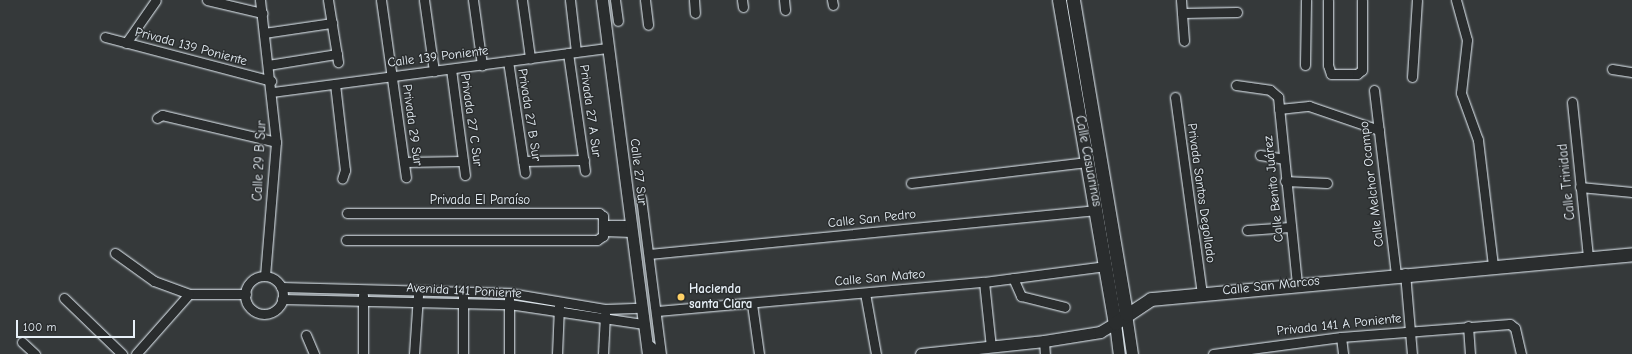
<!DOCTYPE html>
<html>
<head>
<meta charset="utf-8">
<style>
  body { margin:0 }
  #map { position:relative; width:1632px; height:354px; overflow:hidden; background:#35393a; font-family:"Comic Neue",sans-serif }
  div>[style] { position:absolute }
  .roads { filter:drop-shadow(0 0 1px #e8f1f8) drop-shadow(0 0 1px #e8f1f8) }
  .minor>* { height:9px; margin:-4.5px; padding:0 4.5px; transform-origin:4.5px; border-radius:4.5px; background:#2a2d2e }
  .minor>.ring { margin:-4.5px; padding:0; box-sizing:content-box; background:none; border:9px solid #2a2d2e; border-radius:50% }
  .tertiary>* { height:11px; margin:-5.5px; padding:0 5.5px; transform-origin:5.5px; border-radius:5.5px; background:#2a2d2e }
  .secondary>* { height:13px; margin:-6.5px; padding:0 6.5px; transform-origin:6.5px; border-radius:6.5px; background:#2a2d2e }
  .dots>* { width:11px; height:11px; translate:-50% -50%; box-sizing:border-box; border:2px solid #2a2d2e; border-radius:50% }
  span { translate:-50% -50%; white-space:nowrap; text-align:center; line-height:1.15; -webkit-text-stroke:3px #2a2d2e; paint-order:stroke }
  .street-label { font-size:13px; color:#e8f1f8 }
  .poi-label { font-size:13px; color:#e8f1f8; font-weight:700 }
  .left { translate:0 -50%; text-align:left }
  .scale { position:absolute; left:16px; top:320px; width:119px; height:18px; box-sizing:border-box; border:2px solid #e8f1f8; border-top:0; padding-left:5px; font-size:12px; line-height:14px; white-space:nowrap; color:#e8f1f8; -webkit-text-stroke:3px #2a2d2e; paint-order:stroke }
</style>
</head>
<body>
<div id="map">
  <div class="roads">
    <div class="minor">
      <div style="left:207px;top:0;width:57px;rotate:13.3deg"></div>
      <div style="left:260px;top:0;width:143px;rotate:83.6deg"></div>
      <div style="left:276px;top:142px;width:134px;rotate:94.7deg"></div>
      <div style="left:328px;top:0;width:63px;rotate:80.8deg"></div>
      <div style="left:381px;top:0;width:179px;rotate:82deg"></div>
      <div style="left:424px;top:0;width:72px;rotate:82deg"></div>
      <div style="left:473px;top:0;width:66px;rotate:82.1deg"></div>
      <div style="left:522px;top:0;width:59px;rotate:82.1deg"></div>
      <div style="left:570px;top:0;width:52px;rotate:83.4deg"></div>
      <div style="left:615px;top:0;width:21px;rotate:82deg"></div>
      <div style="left:645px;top:0;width:25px;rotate:83deg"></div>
      <div style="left:694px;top:0;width:13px;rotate:86deg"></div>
      <div style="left:742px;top:0;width:7px;rotate:82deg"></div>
      <div style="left:784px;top:0;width:10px;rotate:84deg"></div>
      <div style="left:832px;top:0;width:5px;rotate:79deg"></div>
      <div style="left:1181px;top:0;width:41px;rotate:85.8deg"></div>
      <div style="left:1328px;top:0;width:65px;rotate:90deg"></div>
      <div style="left:1328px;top:65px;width:9px;rotate:72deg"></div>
      <div style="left:1331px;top:74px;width:26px"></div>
      <div style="left:1357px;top:74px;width:6px;rotate:-39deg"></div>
      <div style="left:1362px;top:70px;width:70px;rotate:-90deg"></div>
      <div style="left:1456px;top:0;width:41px;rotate:74.6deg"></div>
      <div style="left:1467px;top:40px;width:53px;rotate:96.5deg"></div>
      <div style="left:1461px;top:93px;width:50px;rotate:70.1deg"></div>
      <div style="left:1478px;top:140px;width:126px;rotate:83.2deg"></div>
      <div style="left:1182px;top:13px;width:55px;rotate:-1deg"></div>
      <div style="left:264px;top:33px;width:69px;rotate:-8.4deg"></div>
      <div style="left:105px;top:37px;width:172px;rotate:14.8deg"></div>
      <div style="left:126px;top:43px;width:52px;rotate:-55.1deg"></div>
      <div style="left:568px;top:53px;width:119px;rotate:81.8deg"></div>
      <div style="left:508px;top:61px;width:113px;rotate:81.4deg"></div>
      <div style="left:268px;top:65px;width:70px;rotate:-9.1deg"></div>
      <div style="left:1305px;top:65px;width:65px;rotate:-89.1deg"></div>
      <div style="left:451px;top:69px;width:107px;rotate:82.5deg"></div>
      <div style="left:1612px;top:69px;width:20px;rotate:9deg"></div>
      <div style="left:1412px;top:77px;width:77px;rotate:-86.3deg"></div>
      <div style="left:335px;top:84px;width:87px;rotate:83.4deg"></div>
      <div style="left:345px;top:170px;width:9px;rotate:108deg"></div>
      <div style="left:1236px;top:85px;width:34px;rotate:8deg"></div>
      <div style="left:1270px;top:90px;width:11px;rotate:41deg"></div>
      <div style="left:1278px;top:97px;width:187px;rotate:84.2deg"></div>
      <div style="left:1374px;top:90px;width:186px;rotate:83.2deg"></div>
      <div style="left:272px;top:92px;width:339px;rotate:-7.5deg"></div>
      <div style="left:1175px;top:97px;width:198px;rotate:82.2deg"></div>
      <div style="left:1572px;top:102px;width:157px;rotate:84.1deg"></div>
      <div style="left:1279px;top:109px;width:30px;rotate:-6deg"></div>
      <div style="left:1309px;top:106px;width:74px;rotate:18.9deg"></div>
      <div style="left:157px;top:118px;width:6px;rotate:-31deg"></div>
      <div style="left:162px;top:115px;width:117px;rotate:13.3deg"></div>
      <div style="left:1260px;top:155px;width:24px;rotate:9deg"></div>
      <div style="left:523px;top:161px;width:61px;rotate:-0.9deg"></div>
      <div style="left:404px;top:162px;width:59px;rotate:-1deg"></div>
      <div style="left:1285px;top:181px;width:42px;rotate:2.7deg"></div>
      <div style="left:911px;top:183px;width:177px;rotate:-6.8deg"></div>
      <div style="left:1580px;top:187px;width:52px;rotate:5.5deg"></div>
      <div style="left:641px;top:198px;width:157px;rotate:82.7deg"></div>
      <div style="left:603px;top:225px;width:27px"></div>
      <div style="left:1247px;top:230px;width:43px;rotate:-4deg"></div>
      <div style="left:603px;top:231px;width:28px;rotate:2deg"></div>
      <div style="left:346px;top:240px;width:251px"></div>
      <div style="left:597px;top:240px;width:7px;rotate:-34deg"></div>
      <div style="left:603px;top:236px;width:20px;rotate:-90deg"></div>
      <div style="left:603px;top:216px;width:5px;rotate:-143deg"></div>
      <div style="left:599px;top:213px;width:252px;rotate:180deg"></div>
      <div style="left:115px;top:253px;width:48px;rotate:35.7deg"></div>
      <div style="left:154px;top:281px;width:37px;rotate:20deg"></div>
      <div style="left:189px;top:294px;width:57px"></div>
      <div style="left:649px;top:254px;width:450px;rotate:-5.6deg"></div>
      <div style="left:1405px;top:273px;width:81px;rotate:85.1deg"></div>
      <div class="ring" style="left:245px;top:276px;width:29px;height:29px"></div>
      <div style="left:1013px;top:278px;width:20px;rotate:66deg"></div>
      <div style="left:1021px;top:296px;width:45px;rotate:14deg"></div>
      <div style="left:984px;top:282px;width:65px;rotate:83.9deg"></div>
      <div style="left:281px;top:287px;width:228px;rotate:1.5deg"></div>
      <div style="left:509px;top:293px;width:97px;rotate:9.5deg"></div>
      <div style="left:605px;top:309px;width:35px;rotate:-2deg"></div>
      <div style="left:865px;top:293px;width:62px;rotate:79.8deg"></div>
      <div style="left:363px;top:295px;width:59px;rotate:90deg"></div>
      <div style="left:463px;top:295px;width:59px;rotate:90deg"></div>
      <div style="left:64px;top:298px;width:81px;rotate:44deg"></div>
      <div style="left:282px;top:299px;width:227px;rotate:1.3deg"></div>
      <div style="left:509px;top:304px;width:135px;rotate:8.5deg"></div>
      <div style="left:752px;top:304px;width:50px;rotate:82deg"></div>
      <div style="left:657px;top:311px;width:328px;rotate:-5.1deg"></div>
      <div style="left:984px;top:282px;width:123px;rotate:-7.5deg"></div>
      <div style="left:1468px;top:326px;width:28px;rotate:86deg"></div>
      <div style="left:306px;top:335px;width:21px;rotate:67deg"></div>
      <div style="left:1341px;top:337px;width:17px;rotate:83deg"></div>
      <div style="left:1044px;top:341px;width:13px;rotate:86deg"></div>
      <div style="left:22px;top:342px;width:18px;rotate:43deg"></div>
      <div style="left:136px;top:354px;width:80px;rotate:-48.5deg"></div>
      <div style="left:414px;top:354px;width:59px;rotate:-86.1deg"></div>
      <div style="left:509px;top:354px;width:55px;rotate:-90deg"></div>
      <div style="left:557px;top:354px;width:48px;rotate:-87.6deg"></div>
      <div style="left:603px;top:354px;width:40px;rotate:-87.1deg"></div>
      <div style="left:1213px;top:354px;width:129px;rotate:-7.6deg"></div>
      <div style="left:1341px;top:337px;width:169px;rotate:-4.4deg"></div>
      <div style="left:1510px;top:324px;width:6px;rotate:39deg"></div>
      <div style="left:1515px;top:328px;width:27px;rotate:77deg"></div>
    </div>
    <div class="tertiary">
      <div style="left:602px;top:0;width:357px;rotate:82.6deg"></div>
      <div style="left:1126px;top:314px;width:40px;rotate:81.5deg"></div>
      <div style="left:1115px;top:323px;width:31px;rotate:83deg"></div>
      <div style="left:649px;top:346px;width:13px;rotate:39deg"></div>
      <div style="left:921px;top:354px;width:124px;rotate:-6deg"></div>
      <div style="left:1044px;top:341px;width:57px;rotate:-9.1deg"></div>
      <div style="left:1100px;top:332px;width:17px;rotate:-31deg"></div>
    </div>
    <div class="secondary">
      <div style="left:1059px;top:0;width:328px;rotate:80.2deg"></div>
      <div style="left:1115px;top:323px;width:43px;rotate:-33.7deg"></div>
      <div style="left:1151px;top:299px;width:483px;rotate:-5.3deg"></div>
      <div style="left:1073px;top:0;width:318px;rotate:80.4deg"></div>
    </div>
  </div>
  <div class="dots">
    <div style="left:681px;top:297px;background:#ffd166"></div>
  </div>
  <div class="street-label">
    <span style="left:191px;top:47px;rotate:15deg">Privada 139 Poniente</span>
    <span style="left:438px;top:57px;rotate:-7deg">Calle 139 Poniente</span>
    <span style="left:590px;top:111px;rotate:82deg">Privada 27 A Sur</span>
    <span style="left:529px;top:115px;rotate:81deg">Privada 27 B Sur</span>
    <span style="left:471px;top:120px;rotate:82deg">Privada 27 C Sur</span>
    <span style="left:412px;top:125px;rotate:82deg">Privada 29 Sur</span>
    <span style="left:260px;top:161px;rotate:-87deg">Calle 29 B Sur</span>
    <span style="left:1088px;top:161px;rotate:79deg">Calle Casuarinas</span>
    <span style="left:638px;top:172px;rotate:83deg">Calle 27 Sur</span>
    <span style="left:1567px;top:182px;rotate:-96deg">Calle Trinidad</span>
    <span style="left:1372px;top:184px;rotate:-97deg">Calle Melchor Ocampo</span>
    <span style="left:1274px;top:189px;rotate:-96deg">Calle Benito Juárez</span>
    <span style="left:1201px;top:193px;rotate:82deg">Privada Santos Degollado</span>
    <span style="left:480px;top:200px">Privada El Paraíso</span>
    <span style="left:872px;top:219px;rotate:-6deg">Calle San Pedro</span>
    <span style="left:880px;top:278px;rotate:-5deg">Calle San Mateo</span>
    <span style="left:1271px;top:286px;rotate:-6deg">Calle San Marcos</span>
    <span style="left:464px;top:291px;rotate:3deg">Avenida 141 Poniente</span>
    <span style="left:1339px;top:325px;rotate:-6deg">Privada 141 A Poniente</span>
  </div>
  <div class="poi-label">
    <span class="left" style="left:689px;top:297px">Hacienda<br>santa Clara</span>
  </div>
  <div class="scale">100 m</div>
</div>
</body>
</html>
